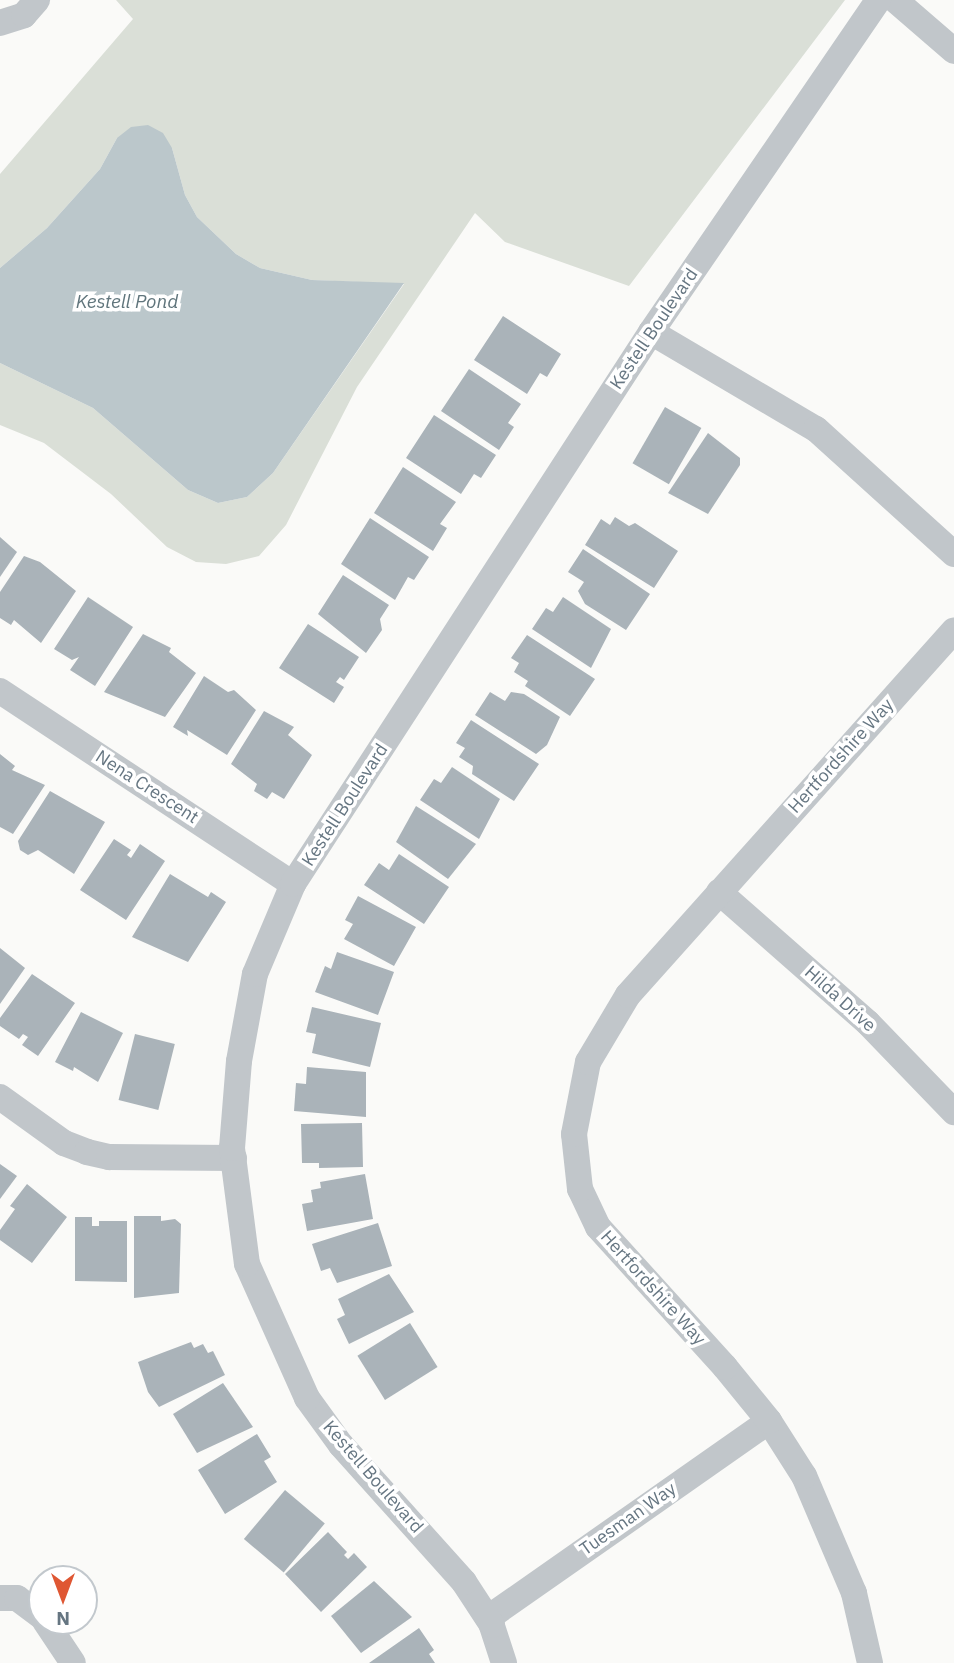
<!DOCTYPE html>
<html>
<head>
<meta charset="utf-8">
<style>
  body { margin:0 }
  #map { position:relative; width:954px; height:1663px; overflow:hidden; background:#fafaf8; font-family:"IBM Plex Sans",sans-serif }
  div>[style] { position:absolute }
  .green>* { inset:0; background:#dadfd7 }
  .water>* { inset:0; background:#bbc7cb }
  .building>* { inset:0; background:#aab3b9; transform-origin:0 0 }
  .minor>* { height:26px; margin:-13px; padding:0 13px; transform-origin:13px; border-radius:13px; background:#c1c6ca }
  span { translate:-50% -50%; white-space:nowrap; text-align:center; line-height:1.15; -webkit-text-stroke:7px #fff; paint-order:stroke }
  .street-label { font-size:18px; color:#667682 }
  .water-label { font-size:19px; color:#60757c; font-style:italic }
  .north { position:absolute; left:28px; top:1565px; width:70px; height:70px; box-sizing:border-box; background:#fff; border:2px solid #c2c8cd; border-radius:50%; rotate:180deg; font-size:19px; font-weight:700; line-height:28px; text-align:center; color:#667682 }
  .north::after { content:''; display:block; margin:auto; width:24px; height:32px; background:#df5733; clip-path:polygon(50% 0,100% 100%,50% 72%,0 100%) }
</style>
</head>
<body>
<div id="map">
  <div class="green">
    <div style="clip-path:polygon(116px 0,845px 0,629px 286px,505px 242px,475px 213px,357px 387px,286px 525px,259px 556px,226px 564px,196px 562px,167px 547px,111px 494px,44px 443px,0 425px,0 363px,93px 408px,188px 490px,218px 503px,247px 497px,273px 473px,404px 284px,312px 280px,260px 268px,236px 254px,197px 217px,185px 195px,172px 148px,117px 138px,100px 169px,47px 228px,0 268px,0 174px,133px 19px)"></div>
  </div>
  <div class="water">
    <div style="clip-path:polygon(148px 125px,163px 133px,172px 148px,185px 195px,197px 217px,236px 254px,260px 268px,312px 280px,404px 283px,273px 473px,247px 497px,218px 503px,188px 490px,93px 408px,0 363px,0 268px,47px 228px,100px 169px,117px 138px,131px 127px)"></div>
  </div>
  <div class="building">
    <div style="clip-path:polygon(503px 316px,561px 354px,547px 377px,540px 373px,527px 394px,474px 360px)"></div>
    <div style="clip-path:polygon(469px 369px,521px 404px,508px 423px,514px 427px,499px 450px,441px 411px)"></div>
    <div style="left:665px;top:407px;width:42px;height:65px;rotate:30deg"></div>
    <div style="clip-path:polygon(434px 415px,496px 455px,481px 478px,474px 474px,461px 494px,406px 458px)"></div>
    <div style="clip-path:polygon(708px 433px,740px 458px,740px 465px,708px 514px,668px 493px)"></div>
    <div style="clip-path:polygon(403px 467px,456px 502px,440px 524px,447px 528px,433px 551px,374px 513px)"></div>
    <div style="clip-path:polygon(615px 517px,629px 526px,635px 523px,678px 551px,654px 588px,585px 545px,601px 519px,610px 525px)"></div>
    <div style="clip-path:polygon(370px 518px,429px 557px,414px 580px,408px 577px,395px 600px,341px 564px)"></div>
    <div style="clip-path:polygon(0 537px,17px 552px,0 577px)"></div>
    <div style="clip-path:polygon(583px 549px,650px 594px,626px 630px,585px 604px,578px 591px,584px 582px,568px 572px)"></div>
    <div style="clip-path:polygon(24px 556px,40px 562px,76px 591px,41px 643px,14px 620px,11px 625px,0 618px,0 592px)"></div>
    <div style="clip-path:polygon(343px 575px,389px 605px,380px 619px,382px 630px,366px 653px,318px 614px)"></div>
    <div style="clip-path:polygon(88px 597px,133px 627px,95px 686px,70px 670px,79px 657px,72px 660px,54px 649px)"></div>
    <div style="clip-path:polygon(563px 597px,611px 629px,591px 668px,532px 629px,546px 608px,553px 612px)"></div>
    <div style="clip-path:polygon(308px 624px,359px 657px,344px 680px,340px 677px,336px 682px,344px 687px,334px 703px,279px 668px)"></div>
    <div style="clip-path:polygon(143px 634px,171px 648px,169px 652px,196px 673px,165px 717px,104px 692px)"></div>
    <div style="clip-path:polygon(527px 635px,595px 679px,570px 716px,525px 686px,528px 681px,514px 672px,519px 663px,511px 658px)"></div>
    <div style="clip-path:polygon(204px 676px,228px 692px,234px 690px,256px 710px,227px 755px,187px 730px,188px 736px,173px 727px)"></div>
    <div style="clip-path:polygon(490px 692px,505px 701px,511px 692px,524px 694px,560px 717px,547px 745px,536px 754px,475px 715px)"></div>
    <div style="clip-path:polygon(264px 711px,294px 727px,288px 735px,312px 755px,284px 799px,272px 792px,267px 799px,254px 791px,257px 784px,231px 764px)"></div>
    <div style="clip-path:polygon(471px 720px,539px 764px,514px 801px,472px 774px,473px 766px,459px 757px,465px 748px,456px 743px)"></div>
    <div style="clip-path:polygon(0 754px,15px 766px,12px 770px,45px 785px,13px 834px,0 827px)"></div>
    <div style="clip-path:polygon(452px 767px,500px 799px,479px 839px,420px 800px,434px 779px,441px 783px)"></div>
    <div style="clip-path:polygon(50px 791px,105px 822px,74px 874px,38px 850px,28px 855px,20px 850px,18px 841px)"></div>
    <div style="clip-path:polygon(416px 806px,476px 844px,448px 879px,396px 842px)"></div>
    <div style="clip-path:polygon(114px 839px,131px 850px,127px 855px,131px 858px,140px 844px,165px 861px,126px 920px,80px 890px)"></div>
    <div style="clip-path:polygon(399px 854px,449px 887px,424px 924px,364px 885px,379px 863px,389px 870px)"></div>
    <div style="clip-path:polygon(170px 874px,208px 897px,211px 892px,226px 902px,188px 962px,132px 937px)"></div>
    <div style="clip-path:polygon(358px 896px,416px 927px,394px 966px,344px 939px,353px 924px,345px 920px)"></div>
    <div style="clip-path:polygon(0 948px,25px 968px,0 1004px)"></div>
    <div style="clip-path:polygon(337px 952px,394px 972px,378px 1015px,315px 992px,325px 966px,331px 969px)"></div>
    <div style="clip-path:polygon(32px 974px,75px 1003px,38px 1056px,22px 1045px,28px 1037px,23px 1034px,19px 1039px,0 1026px,0 1018px)"></div>
    <div style="clip-path:polygon(312px 1007px,381px 1023px,370px 1067px,312px 1053px,316px 1034px,306px 1032px)"></div>
    <div style="clip-path:polygon(81px 1012px,123px 1033px,98px 1082px,74px 1067px,73px 1071px,55px 1062px)"></div>
    <div style="left:135px;top:1034px;width:41px;height:68px;rotate:14deg"></div>
    <div style="clip-path:polygon(307px 1067px,366px 1072px,366px 1117px,294px 1111px,296px 1083px,306px 1084px)"></div>
    <div style="clip-path:polygon(362px 1123px,363px 1167px,319px 1168px,319px 1163px,302px 1163px,301px 1124px)"></div>
    <div style="clip-path:polygon(0 1164px,17px 1176px,0 1199px)"></div>
    <div style="clip-path:polygon(365px 1174px,373px 1219px,307px 1231px,302px 1204px,313px 1202px,311px 1190px,321px 1188px,320px 1182px)"></div>
    <div style="clip-path:polygon(27px 1184px,67px 1217px,32px 1263px,0 1240px,0 1230px,15px 1209px,10px 1206px)"></div>
    <div style="clip-path:polygon(134px 1216px,161px 1216px,161px 1221px,175px 1219px,181px 1224px,179px 1293px,134px 1298px)"></div>
    <div style="clip-path:polygon(75px 1217px,92px 1217px,92px 1226px,99px 1226px,99px 1221px,127px 1221px,127px 1282px,75px 1281px)"></div>
    <div style="clip-path:polygon(378px 1223px,392px 1266px,337px 1283px,330px 1268px,321px 1271px,312px 1244px)"></div>
    <div style="clip-path:polygon(389px 1274px,414px 1312px,349px 1344px,337px 1319px,345px 1315px,338px 1299px)"></div>
    <div style="left:410px;top:1323px;width:52px;height:62px;rotate:58deg"></div>
    <div style="clip-path:polygon(191px 1342px,194px 1348px,203px 1344px,208px 1353px,213px 1351px,225px 1375px,159px 1407px,148px 1392px,138px 1362px)"></div>
    <div style="clip-path:polygon(223px 1383px,253px 1427px,197px 1453px,173px 1414px)"></div>
    <div style="clip-path:polygon(257px 1434px,271px 1457px,264px 1461px,277px 1482px,225px 1514px,198px 1470px)"></div>
    <div style="left:285px;top:1490px;width:52px;height:64px;rotate:40deg"></div>
    <div style="clip-path:polygon(328px 1532px,347px 1552px,344px 1555px,348px 1559px,354px 1553px,367px 1567px,321px 1612px,285px 1574px)"></div>
    <div style="clip-path:polygon(374px 1581px,412px 1617px,361px 1653px,331px 1616px)"></div>
    <div style="clip-path:polygon(419px 1628px,434px 1650px,429px 1654px,435px 1663px,369px 1663px)"></div>
  </div>
  <div class="minor">
    <div style="left:895px;top:0;width:78px;rotate:40.8deg"></div>
    <div style="left:0;top:23px;width:25px;rotate:-18deg"></div>
    <div style="left:24px;top:15px;width:20px;rotate:-49deg"></div>
    <div style="left:651px;top:332px;width:191px;rotate:30.5deg"></div>
    <div style="left:816px;top:429px;width:186px;rotate:42.2deg"></div>
    <div style="left:0;top:691px;width:351px;rotate:33.4deg"></div>
    <div style="left:719px;top:892px;width:198px;rotate:41.3deg"></div>
    <div style="left:868px;top:1023px;width:124px;rotate:46deg"></div>
    <div style="left:0;top:1097px;width:79px;rotate:35.7deg"></div>
    <div style="left:64px;top:1143px;width:25px;rotate:21deg"></div>
    <div style="left:87px;top:1152px;width:23px;rotate:13deg"></div>
    <div style="left:109px;top:1157px;width:125px;rotate:0.5deg"></div>
    <div style="left:0;top:1598px;width:17px"></div>
    <div style="left:17px;top:1598px;width:31px;rotate:37deg"></div>
    <div style="left:488px;top:1618px;width:343px;rotate:-35deg"></div>
    <div style="left:45px;top:1621px;width:50px;rotate:56.3deg"></div>
    <div style="left:504px;top:1663px;width:40px;rotate:-108deg"></div>
    <div style="left:492px;top:1625px;width:51px;rotate:-123.1deg"></div>
    <div style="left:464px;top:1582px;width:184px;rotate:-131.9deg"></div>
    <div style="left:341px;top:1445px;width:58px;rotate:-125.9deg"></div>
    <div style="left:307px;top:1398px;width:147px;rotate:-114.1deg"></div>
    <div style="left:247px;top:1264px;width:117px;rotate:-97.4deg"></div>
    <div style="left:232px;top:1148px;width:87px;rotate:-85.4deg"></div>
    <div style="left:239px;top:1061px;width:88px;rotate:-79.6deg"></div>
    <div style="left:255px;top:974px;width:98px;rotate:-67.1deg"></div>
    <div style="left:293px;top:884px;width:658px;rotate:-57.03deg"></div>
    <div style="left:651px;top:332px;width:402px;rotate:-55.6deg"></div>
    <div style="left:870px;top:1663px;width:72px;rotate:-102.9deg"></div>
    <div style="left:854px;top:1593px;width:127px;rotate:-113.1deg"></div>
    <div style="left:804px;top:1476px;width:65px;rotate:-122.5deg"></div>
    <div style="left:769px;top:1421px;width:70px;rotate:-129.2deg"></div>
    <div style="left:725px;top:1367px;width:189px;rotate:-132.2deg"></div>
    <div style="left:598px;top:1227px;width:42px;rotate:-115.3deg"></div>
    <div style="left:580px;top:1189px;width:55px;rotate:-96.2deg"></div>
    <div style="left:574px;top:1134px;width:73px;rotate:-79deg"></div>
    <div style="left:588px;top:1062px;width:78px;rotate:-59.2deg"></div>
    <div style="left:628px;top:995px;width:489px;rotate:-48.2deg"></div>
  </div>
  <div class="street-label">
    <span style="left:654px;top:329px;rotate:-56deg">Kestell Boulevard</span>
    <span style="left:841px;top:756px;rotate:-48deg">Hertfordshire Way</span>
    <span style="left:147px;top:787px;rotate:33deg">Nena Crescent</span>
    <span style="left:345px;top:805px;rotate:-57deg">Kestell Boulevard</span>
    <span style="left:840px;top:999px;rotate:42deg">Hilda Drive</span>
    <span style="left:653px;top:1288px;rotate:48deg">Hertfordshire Way</span>
    <span style="left:373px;top:1477px;rotate:49deg">Kestell Boulevard</span>
    <span style="left:628px;top:1519px;rotate:-35deg">Tuesman Way</span>
  </div>
  <div class="water-label">
    <span style="left:127px;top:302px">Kestell Pond</span>
  </div>
  <div class="north">N</div>
</div>
</body>
</html>
